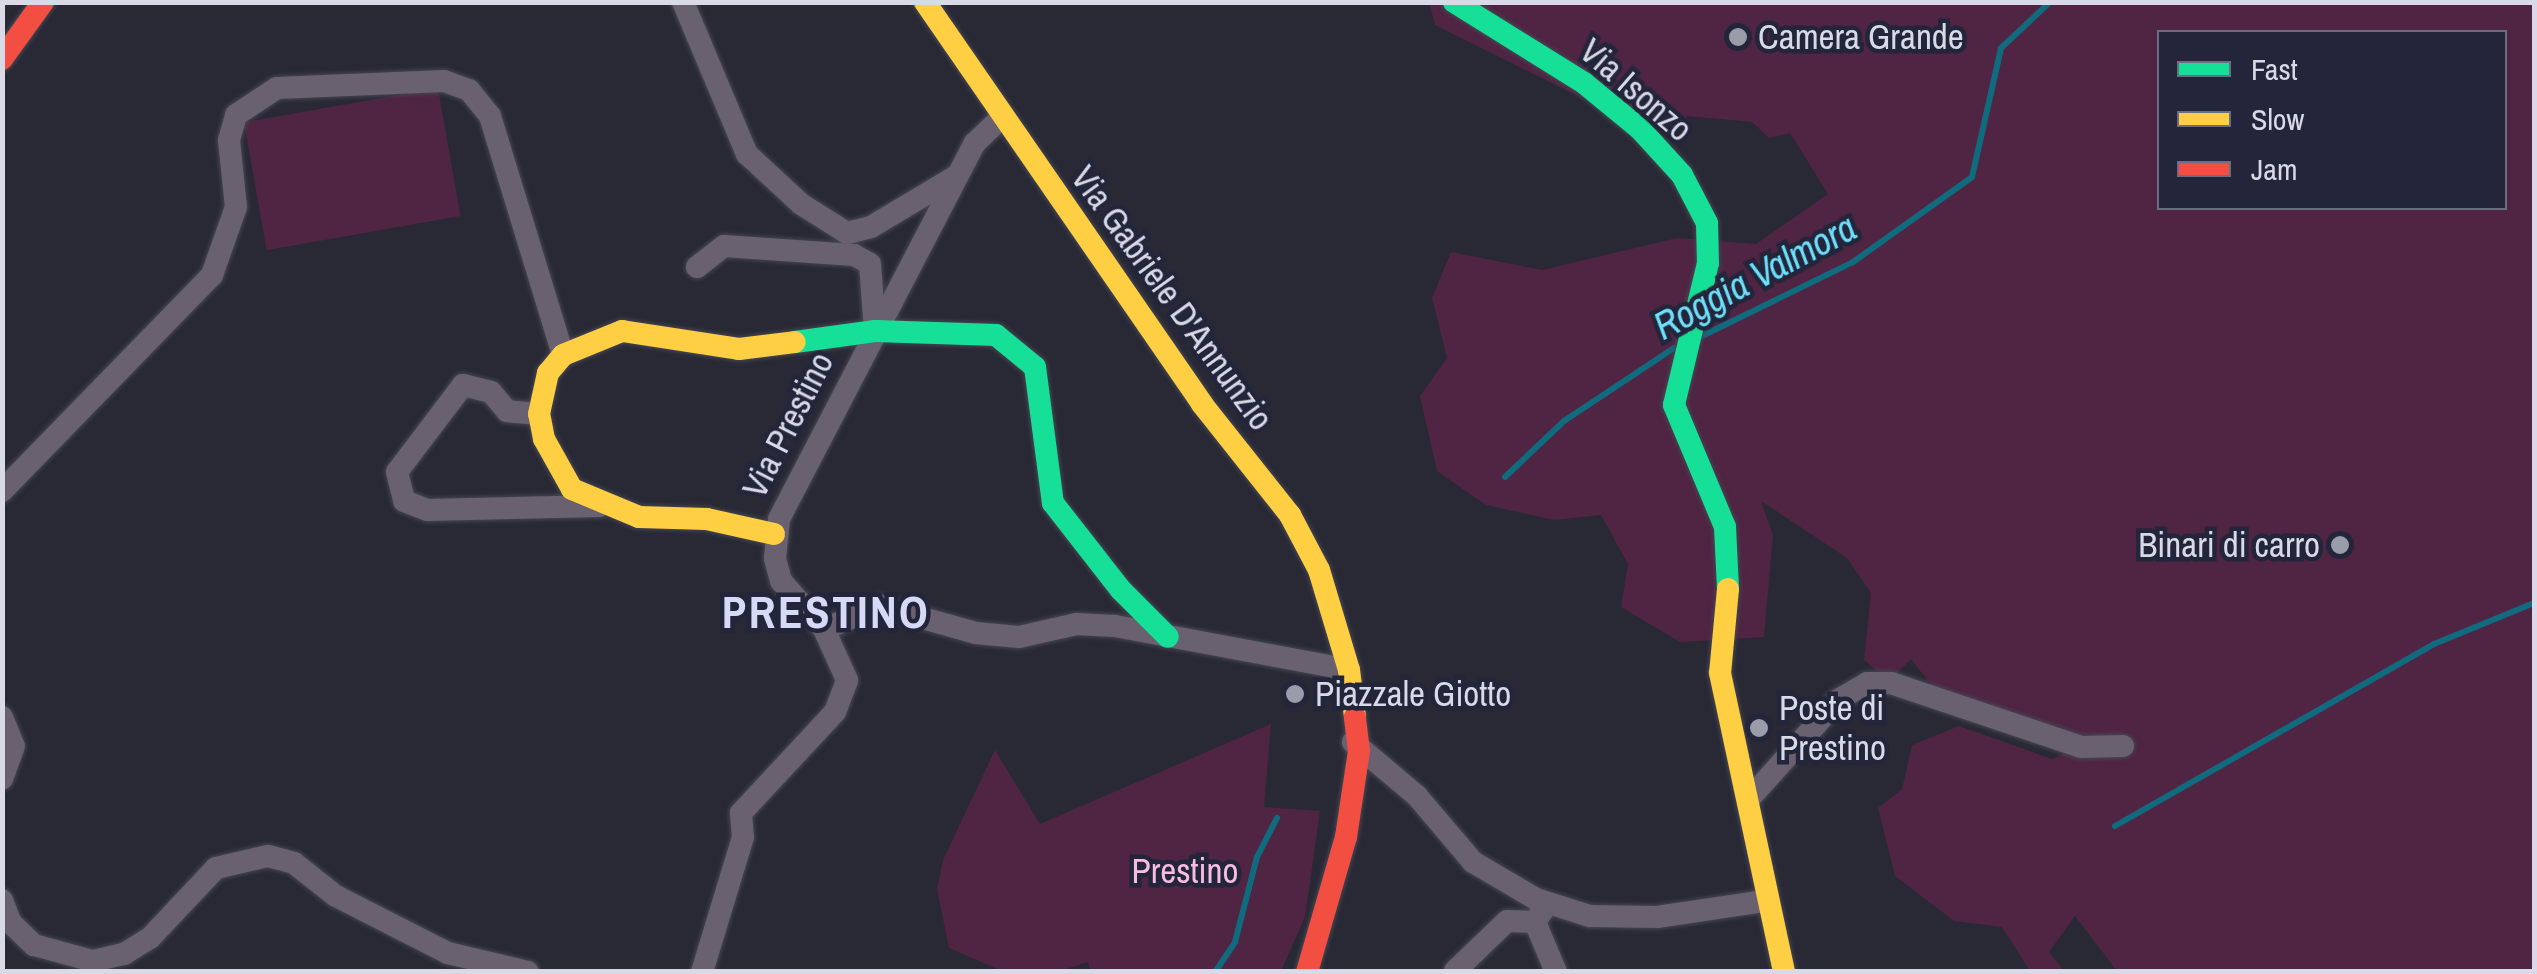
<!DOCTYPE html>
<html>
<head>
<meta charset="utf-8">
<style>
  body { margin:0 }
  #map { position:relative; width:2537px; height:974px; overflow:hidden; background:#282935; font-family:"Archivo Narrow",sans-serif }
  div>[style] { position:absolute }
  .green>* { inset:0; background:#502443; transform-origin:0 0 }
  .stream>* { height:6px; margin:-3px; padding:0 3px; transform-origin:3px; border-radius:3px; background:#106b7e }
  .roads { filter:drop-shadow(0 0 2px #454651) drop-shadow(0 0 2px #454651) }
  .street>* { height:22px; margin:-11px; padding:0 11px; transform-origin:11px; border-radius:11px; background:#696170 }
  .fast>* { height:22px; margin:-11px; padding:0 11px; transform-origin:11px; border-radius:11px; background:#16e098 }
  .slow>* { height:22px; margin:-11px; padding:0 11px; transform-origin:11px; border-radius:11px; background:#ffcf43 }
  .jam>* { height:22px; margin:-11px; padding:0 11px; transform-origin:11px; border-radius:11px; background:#f24e42 }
  .dots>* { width:28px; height:28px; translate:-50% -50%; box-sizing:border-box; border:5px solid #23253a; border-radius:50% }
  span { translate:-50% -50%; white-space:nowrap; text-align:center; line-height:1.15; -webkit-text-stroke:9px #23253a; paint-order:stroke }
  .poi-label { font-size:35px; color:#d8dae8 }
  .left { translate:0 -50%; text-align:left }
  .right { translate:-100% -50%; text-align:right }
  .street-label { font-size:35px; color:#d8dae8 }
  .park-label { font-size:35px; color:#f8bce0 }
  .water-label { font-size:38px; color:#6de0fc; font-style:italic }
  .district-label { font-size:45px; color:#d6daf6; font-weight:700; letter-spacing:2.5px }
  .frame { position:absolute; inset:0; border:5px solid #d8dae8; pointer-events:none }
  .legend { position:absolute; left:2157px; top:30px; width:350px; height:180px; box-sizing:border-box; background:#23253a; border:2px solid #6b6d80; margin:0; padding:12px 18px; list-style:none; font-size:30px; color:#d8dae8 }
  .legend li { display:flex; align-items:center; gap:20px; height:50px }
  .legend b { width:50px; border:2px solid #6b6d80 }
</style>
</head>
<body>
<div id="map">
  <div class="green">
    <div style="clip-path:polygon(evenodd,1429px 3px,2534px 3px,2534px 971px,2117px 971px,2075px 916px,2049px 952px,2064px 971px,2030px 971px,2002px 927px,1954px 921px,1895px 876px,1878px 808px,1902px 789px,1912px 745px,1959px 726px,2052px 759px,2101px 738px,2052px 738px,1936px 691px,1911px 659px,1889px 681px,1864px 660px,1871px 593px,1847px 558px,1761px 501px,1773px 535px,1764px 637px,1680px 642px,1621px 607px,1628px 564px,1601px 515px,1554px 520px,1486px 505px,1437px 471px,1420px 396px,1447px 358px,1432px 298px,1451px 252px,1542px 270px,1677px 238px,1756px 244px,1828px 194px,1790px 133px,1769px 138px,1752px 122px,1687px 116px,1681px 137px,1586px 100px,1435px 25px,1429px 3px,2160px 32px,2504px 32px,2504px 208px,2160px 208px,2160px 32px)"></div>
    <div style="left:438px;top:88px;width:130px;height:197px;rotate:80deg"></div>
    <div style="clip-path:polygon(1271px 724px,1264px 807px,1320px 811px,1305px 917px,1281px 971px,1091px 972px,1088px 962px,1060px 971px,1002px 971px,949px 948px,937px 890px,943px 860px,995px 750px,1040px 824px)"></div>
  </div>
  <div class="stream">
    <div style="left:1702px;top:336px;width:168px;rotate:-26.1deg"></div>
    <div style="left:1853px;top:262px;width:146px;rotate:-35.5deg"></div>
    <div style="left:1972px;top:177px;width:132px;rotate:-77.3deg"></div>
    <div style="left:2001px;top:48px;width:67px;rotate:-43.2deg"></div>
    <div style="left:1505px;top:477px;width:81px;rotate:-43.5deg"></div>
    <div style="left:1564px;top:421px;width:132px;rotate:-33.6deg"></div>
    <div style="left:2115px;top:826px;width:367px;rotate:-29.7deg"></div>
    <div style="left:2434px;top:644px;width:108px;rotate:-22.3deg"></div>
    <div style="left:1215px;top:972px;width:36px;rotate:-56deg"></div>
    <div style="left:1235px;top:942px;width:88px;rotate:-75.5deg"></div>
    <div style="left:1257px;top:857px;width:44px;rotate:-62.9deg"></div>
  </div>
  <div class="roads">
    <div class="street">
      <div style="left:683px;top:2px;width:165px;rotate:67.2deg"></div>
      <div style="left:747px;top:154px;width:74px;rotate:42.8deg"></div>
      <div style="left:801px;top:204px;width:54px;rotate:32.2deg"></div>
      <div style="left:847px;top:233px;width:25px;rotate:-14deg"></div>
      <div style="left:871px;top:227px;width:101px;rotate:-30.9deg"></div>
      <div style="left:697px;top:267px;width:34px;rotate:-38deg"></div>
      <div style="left:724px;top:246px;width:130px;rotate:4deg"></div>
      <div style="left:854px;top:255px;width:18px;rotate:29deg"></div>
      <div style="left:870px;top:264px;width:67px;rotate:85.7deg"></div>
      <div style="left:539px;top:414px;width:32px;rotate:-175deg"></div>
      <div style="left:507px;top:411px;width:25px;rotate:-130deg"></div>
      <div style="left:491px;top:392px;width:29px;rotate:-166deg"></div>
      <div style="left:463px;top:385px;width:109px;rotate:127.2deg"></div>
      <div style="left:397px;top:472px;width:30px;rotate:76deg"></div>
      <div style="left:404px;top:501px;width:25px;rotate:21deg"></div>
      <div style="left:427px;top:510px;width:172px;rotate:-1.3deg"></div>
      <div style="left:2px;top:491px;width:301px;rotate:-45.8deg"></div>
      <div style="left:212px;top:275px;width:72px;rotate:-70.6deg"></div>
      <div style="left:236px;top:207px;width:67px;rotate:-96deg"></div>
      <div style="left:229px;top:140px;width:26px;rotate:-74deg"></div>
      <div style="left:236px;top:115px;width:49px;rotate:-33.4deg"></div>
      <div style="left:277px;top:88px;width:167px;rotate:-2.4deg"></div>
      <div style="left:444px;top:81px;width:27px;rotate:20deg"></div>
      <div style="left:469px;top:90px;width:33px;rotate:51deg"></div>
      <div style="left:490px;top:116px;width:250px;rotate:73deg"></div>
      <div style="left:824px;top:629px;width:61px;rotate:-22.3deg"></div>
      <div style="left:880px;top:606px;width:100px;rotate:15.7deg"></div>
      <div style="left:976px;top:633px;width:43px;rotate:5.3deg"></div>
      <div style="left:1019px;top:637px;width:58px;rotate:-12.8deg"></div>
      <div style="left:1076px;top:624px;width:39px;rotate:3deg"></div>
      <div style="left:1115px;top:626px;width:238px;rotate:10.6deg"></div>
      <div style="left:2px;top:717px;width:31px;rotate:68deg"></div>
      <div style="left:14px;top:746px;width:35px;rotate:110deg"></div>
      <div style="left:1353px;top:742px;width:84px;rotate:40.2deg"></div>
      <div style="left:1417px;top:796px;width:87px;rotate:49.7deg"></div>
      <div style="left:1473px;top:862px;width:73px;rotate:30.4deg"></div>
      <div style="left:1536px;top:899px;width:57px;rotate:17.5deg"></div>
      <div style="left:1590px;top:916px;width:67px;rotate:0.9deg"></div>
      <div style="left:1657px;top:917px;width:108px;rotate:-8.5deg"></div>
      <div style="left:1749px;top:799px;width:133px;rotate:-48deg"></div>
      <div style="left:1838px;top:700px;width:34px;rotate:-30deg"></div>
      <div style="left:1867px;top:683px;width:24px"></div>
      <div style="left:1891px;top:683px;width:200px;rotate:18.6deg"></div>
      <div style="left:2081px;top:747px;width:42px;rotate:-1.4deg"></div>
      <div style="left:2px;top:900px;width:25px;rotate:69deg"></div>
      <div style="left:11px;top:923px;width:32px;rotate:44deg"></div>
      <div style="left:34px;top:945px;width:61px;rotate:15.2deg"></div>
      <div style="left:93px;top:961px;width:32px;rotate:-13deg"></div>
      <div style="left:124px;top:954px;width:31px;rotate:-32deg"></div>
      <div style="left:150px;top:938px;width:96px;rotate:-46.7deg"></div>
      <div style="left:216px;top:868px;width:53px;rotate:-13deg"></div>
      <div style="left:268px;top:856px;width:27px;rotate:15deg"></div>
      <div style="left:294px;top:863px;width:53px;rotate:38.2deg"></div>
      <div style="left:336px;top:896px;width:126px;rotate:27deg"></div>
      <div style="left:448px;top:953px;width:82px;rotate:13.4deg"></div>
      <div style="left:1543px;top:910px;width:14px;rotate:124deg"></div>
      <div style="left:1535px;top:922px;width:54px;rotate:67.2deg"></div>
      <div style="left:1455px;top:971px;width:72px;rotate:-43.9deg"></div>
      <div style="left:1507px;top:921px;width:28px;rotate:2deg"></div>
      <div style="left:702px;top:972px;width:141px;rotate:-73.1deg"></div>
      <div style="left:743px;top:837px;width:24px;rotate:-95deg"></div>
      <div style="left:741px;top:813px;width:138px;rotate:-47.1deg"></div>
      <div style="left:835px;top:712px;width:34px;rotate:-69deg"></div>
      <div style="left:847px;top:680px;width:56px;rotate:-114.3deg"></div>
      <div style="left:824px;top:629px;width:64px;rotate:-131.9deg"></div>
      <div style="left:781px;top:581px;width:24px;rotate:-105deg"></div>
      <div style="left:775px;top:558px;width:39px;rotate:-84deg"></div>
      <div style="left:779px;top:519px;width:424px;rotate:-62.5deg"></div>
      <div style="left:975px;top:143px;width:35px;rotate:-44deg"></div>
    </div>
    <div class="fast">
      <div style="left:1454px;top:2px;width:153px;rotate:31.9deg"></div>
      <div style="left:1584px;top:83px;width:72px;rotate:39.4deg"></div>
      <div style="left:1640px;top:129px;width:62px;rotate:47.6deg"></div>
      <div style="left:1682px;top:175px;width:54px;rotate:62.5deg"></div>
      <div style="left:1707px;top:223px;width:40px;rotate:88.6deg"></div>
      <div style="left:1708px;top:263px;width:146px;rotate:103.5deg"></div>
      <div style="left:1674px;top:405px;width:132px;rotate:67.3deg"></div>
      <div style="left:1725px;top:527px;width:62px;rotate:87.2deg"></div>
      <div style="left:795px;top:342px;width:81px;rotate:-7.8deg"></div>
      <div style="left:875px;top:331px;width:121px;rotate:1.9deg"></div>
      <div style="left:996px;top:335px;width:50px;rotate:39.4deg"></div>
      <div style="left:1035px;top:367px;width:137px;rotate:82.5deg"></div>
      <div style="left:1053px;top:503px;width:110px;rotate:52deg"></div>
      <div style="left:1121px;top:590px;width:66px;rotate:45deg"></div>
    </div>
    <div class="slow">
      <div style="left:925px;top:2px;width:488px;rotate:55.4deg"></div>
      <div style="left:1202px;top:404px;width:142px;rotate:51.6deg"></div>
      <div style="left:1290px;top:515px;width:62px;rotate:62.2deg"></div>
      <div style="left:1319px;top:570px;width:104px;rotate:73.3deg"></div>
      <div style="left:1349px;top:670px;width:47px;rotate:82.7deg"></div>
      <div style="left:774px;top:534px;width:69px;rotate:-167.4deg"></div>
      <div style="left:707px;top:519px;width:68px;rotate:-178.3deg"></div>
      <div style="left:639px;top:517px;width:73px;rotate:-157.3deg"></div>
      <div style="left:572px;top:489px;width:57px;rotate:-119.2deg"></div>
      <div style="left:544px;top:439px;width:25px;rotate:-101deg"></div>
      <div style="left:539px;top:414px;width:42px;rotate:-77.6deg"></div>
      <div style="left:548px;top:373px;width:23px;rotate:-50deg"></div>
      <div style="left:563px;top:355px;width:64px;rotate:-22.1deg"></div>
      <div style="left:622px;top:331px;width:118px;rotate:8.7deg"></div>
      <div style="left:739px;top:349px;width:56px;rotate:-7.1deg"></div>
      <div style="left:1728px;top:589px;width:84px;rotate:95.4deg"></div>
      <div style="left:1720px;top:673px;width:306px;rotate:77.9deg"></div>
    </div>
    <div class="jam">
      <div style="left:2px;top:59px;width:70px;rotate:-54.3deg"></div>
      <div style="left:1307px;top:972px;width:141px;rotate:-73.9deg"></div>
      <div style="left:1346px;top:837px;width:87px;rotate:-81.4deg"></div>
      <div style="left:1359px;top:751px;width:34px;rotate:-97deg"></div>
    </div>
  </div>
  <div class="dots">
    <div style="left:1738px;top:37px;background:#9a9ca9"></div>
    <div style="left:2340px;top:545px;background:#9a9ca9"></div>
    <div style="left:1295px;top:694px;background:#9a9ca9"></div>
    <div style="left:1759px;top:728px;background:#9a9ca9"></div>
  </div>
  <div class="poi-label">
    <span class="left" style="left:1758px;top:37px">Camera Grande</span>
    <span class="right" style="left:2320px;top:545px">Binari di carro</span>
    <span class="left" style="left:1315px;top:694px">Piazzale Giotto</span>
    <span class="left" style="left:1779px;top:728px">Poste di<br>Prestino</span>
  </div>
  <div class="street-label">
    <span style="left:1636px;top:90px;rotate:41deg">Via Isonzo</span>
    <span style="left:1172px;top:298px;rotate:54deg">Via Gabriele D'Annunzio</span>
    <span style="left:788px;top:425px;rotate:-63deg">Via Prestino</span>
  </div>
  <div class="park-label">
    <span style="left:1185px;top:871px">Prestino</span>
  </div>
  <div class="water-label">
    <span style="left:1755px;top:277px;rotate:-28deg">Roggia Valmora</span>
  </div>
  <div class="district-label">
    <span style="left:826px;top:612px">PRESTINO</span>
  </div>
  <div class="frame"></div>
  <ul class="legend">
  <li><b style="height:12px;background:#16e098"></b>Fast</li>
  <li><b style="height:12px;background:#ffcf43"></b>Slow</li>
  <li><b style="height:12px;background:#f24e42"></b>Jam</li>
  </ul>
</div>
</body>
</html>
